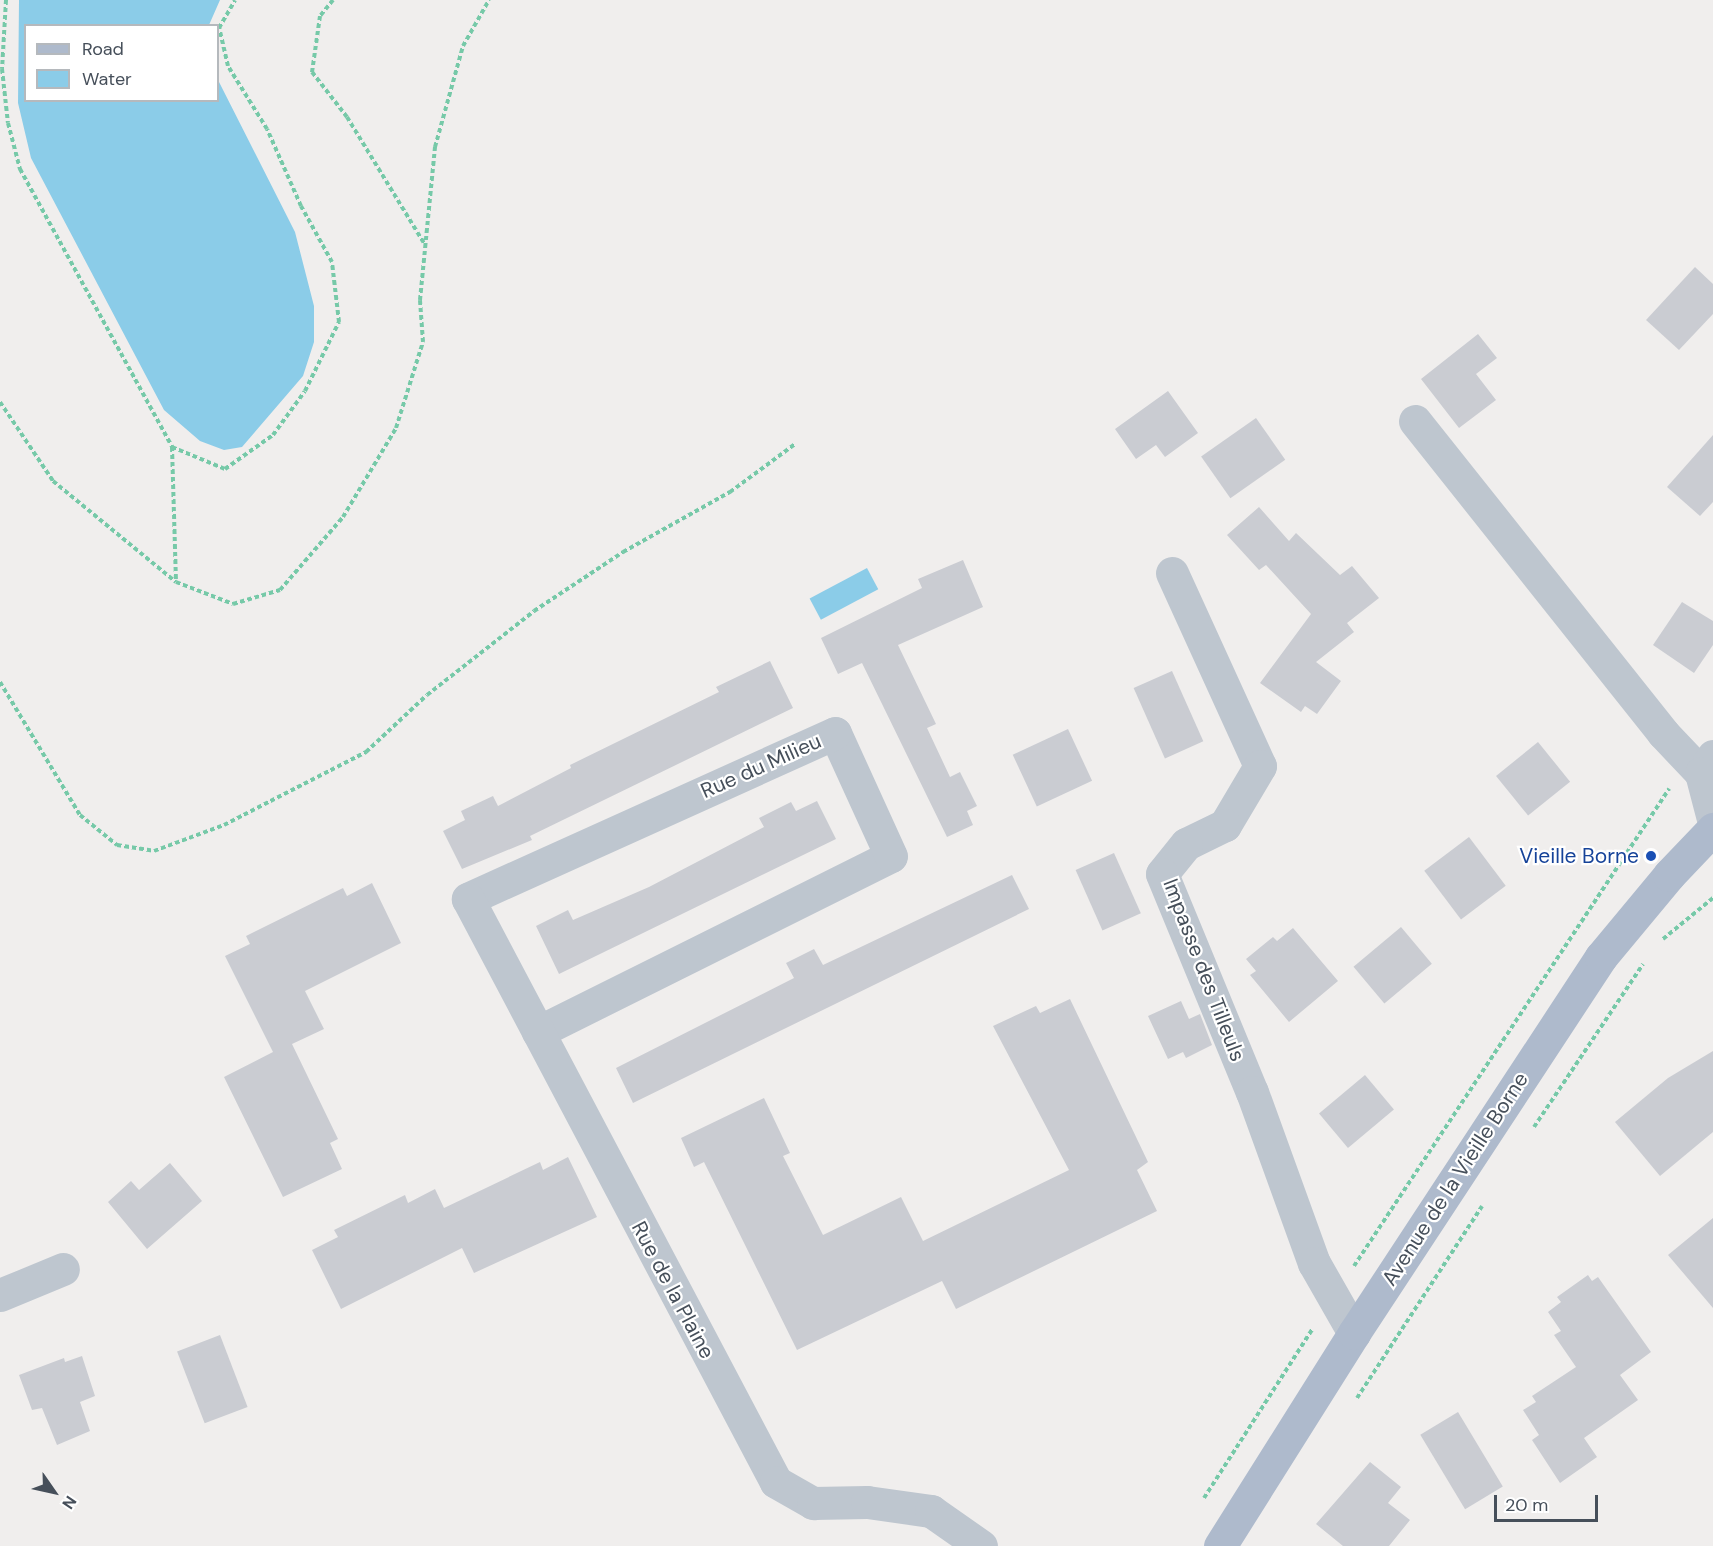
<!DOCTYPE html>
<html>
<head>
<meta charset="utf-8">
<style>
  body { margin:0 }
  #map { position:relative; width:1713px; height:1546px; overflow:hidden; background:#f0eeed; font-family:"DM Sans",sans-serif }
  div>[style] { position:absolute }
  .water>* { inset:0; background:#8bcce8; transform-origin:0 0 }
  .building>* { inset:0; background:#caccd2; transform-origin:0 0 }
  .path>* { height:4px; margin-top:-2px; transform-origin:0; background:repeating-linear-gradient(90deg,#76c9a8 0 4.5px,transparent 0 7.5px) }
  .minor>* { height:33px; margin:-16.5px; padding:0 16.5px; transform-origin:16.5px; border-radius:16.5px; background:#bec6cf }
  .major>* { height:33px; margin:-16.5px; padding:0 16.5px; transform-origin:16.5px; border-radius:16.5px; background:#aebacc }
  .dots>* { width:16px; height:16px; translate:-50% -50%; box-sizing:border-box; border:3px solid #fff; border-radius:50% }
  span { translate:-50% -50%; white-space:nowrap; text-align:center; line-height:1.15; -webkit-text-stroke:4.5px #fff; paint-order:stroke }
  .street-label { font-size:21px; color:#464f5a }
  .transit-label { font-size:21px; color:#164399 }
  .right { translate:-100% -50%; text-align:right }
  .legend { position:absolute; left:24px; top:24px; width:195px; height:78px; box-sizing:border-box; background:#fff; border:2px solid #b5b9bd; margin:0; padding:8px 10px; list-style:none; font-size:18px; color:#464f5a }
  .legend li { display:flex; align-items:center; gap:12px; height:30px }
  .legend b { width:30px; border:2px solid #b5b9bd }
  .north { position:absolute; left:24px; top:1462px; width:60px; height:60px; -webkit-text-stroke:4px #fff; paint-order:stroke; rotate:124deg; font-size:16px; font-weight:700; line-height:24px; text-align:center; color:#464f5a }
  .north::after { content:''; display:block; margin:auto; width:21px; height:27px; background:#464f5a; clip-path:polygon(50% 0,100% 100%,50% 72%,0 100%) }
  .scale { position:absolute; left:1494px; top:1495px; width:104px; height:27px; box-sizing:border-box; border:3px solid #464f5a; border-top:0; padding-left:8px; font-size:18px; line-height:21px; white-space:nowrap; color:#464f5a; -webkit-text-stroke:4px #fff; paint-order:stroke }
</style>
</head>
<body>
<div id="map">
  <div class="water">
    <div style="clip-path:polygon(19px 0,220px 0,209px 25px,26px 26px,26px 100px,218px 100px,218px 80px,295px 232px,314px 306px,314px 342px,303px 376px,242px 447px,224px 450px,200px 441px,164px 410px,31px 158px,18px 103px)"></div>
    <div style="left:867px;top:568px;width:24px;height:65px;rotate:62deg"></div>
  </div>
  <div class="building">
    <div style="clip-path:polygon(1695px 267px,1713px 284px,1713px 314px,1679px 350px,1646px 320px)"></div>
    <div style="clip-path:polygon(1478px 334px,1497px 358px,1476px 374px,1496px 400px,1459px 428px,1421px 379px)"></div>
    <div style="clip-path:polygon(1168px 391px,1198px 433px,1165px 457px,1156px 445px,1136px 459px,1115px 429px)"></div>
    <div style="left:1256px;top:418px;width:51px;height:67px;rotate:55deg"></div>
    <div style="clip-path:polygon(1713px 435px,1713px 502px,1700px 516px,1667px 487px)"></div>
    <div style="clip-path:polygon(1259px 507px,1289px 541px,1296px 533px,1340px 575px,1352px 566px,1379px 598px,1347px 623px,1354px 632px,1316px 662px,1341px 681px,1317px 714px,1305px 706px,1301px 712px,1260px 683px,1311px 614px,1266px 565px,1259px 570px,1227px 535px)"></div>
    <div style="clip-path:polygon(963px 560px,983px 607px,898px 645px,936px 724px,927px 728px,950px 777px,960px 772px,977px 806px,967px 811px,973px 825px,947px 837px,862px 663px,838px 674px,821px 638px,922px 588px,918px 579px)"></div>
    <div style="clip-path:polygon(1682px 602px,1713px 621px,1713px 645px,1694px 673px,1653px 645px)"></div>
    <div style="clip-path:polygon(770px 661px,793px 708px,530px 836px,532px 840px,462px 869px,443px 831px,465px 820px,461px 811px,493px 796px,498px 806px,571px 768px,570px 765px,719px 692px,716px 687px)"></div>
    <div style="left:1172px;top:671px;width:77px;height:42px;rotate:66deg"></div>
    <div style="left:1068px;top:729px;width:57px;height:61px;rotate:65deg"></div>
    <div style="left:1538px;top:742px;width:51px;height:54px;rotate:51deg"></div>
    <div style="clip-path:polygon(817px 801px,836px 839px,559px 974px,536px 926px,568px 910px,573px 920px,649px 887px,764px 827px,759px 818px,791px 802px,796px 811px)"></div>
    <div style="left:1469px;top:837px;width:61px;height:56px;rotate:53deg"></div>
    <div style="left:1114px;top:853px;width:66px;height:42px;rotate:66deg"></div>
    <div style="clip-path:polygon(1012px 875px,1029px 909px,633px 1103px,616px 1068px,794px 978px,786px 963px,814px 949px,823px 965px)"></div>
    <div style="clip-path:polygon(372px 883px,401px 943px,305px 991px,324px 1029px,292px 1044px,338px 1139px,330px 1143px,342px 1169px,283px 1197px,224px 1077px,273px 1052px,225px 956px,250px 944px,246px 936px,343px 888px,347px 896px)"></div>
    <div style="left:1401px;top:927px;width:48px;height:62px;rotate:50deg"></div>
    <div style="clip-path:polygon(1293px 928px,1338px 981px,1289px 1022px,1250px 975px,1256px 971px,1246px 959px,1273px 937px,1277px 941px)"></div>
    <div style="clip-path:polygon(1070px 999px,1148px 1162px,1137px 1170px,1157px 1211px,956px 1309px,942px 1281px,797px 1350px,704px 1162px,694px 1167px,681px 1138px,764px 1098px,790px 1153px,783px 1156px,823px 1235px,901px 1197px,923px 1241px,1069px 1170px,993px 1026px,1036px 1006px,1040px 1013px)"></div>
    <div style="clip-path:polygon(1181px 1001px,1189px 1019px,1200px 1014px,1212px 1045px,1186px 1058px,1183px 1052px,1168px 1059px,1148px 1016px)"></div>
    <div style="clip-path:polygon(1713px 1051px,1713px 1132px,1660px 1176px,1615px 1122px,1668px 1078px)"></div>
    <div style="left:1365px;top:1075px;width:45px;height:60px;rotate:50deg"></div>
    <div style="clip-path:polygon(568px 1157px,597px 1217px,474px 1273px,462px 1248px,341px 1309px,312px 1250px,338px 1237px,334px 1230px,405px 1195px,408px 1203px,435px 1189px,444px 1208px,540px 1162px,543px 1170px)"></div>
    <div style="clip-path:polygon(170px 1163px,202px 1201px,147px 1249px,108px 1202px,131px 1181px,139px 1190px)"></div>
    <div style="clip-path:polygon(1713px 1218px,1713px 1308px,1668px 1255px)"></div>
    <div style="clip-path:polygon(1588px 1275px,1592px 1281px,1598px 1277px,1651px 1352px,1620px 1375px,1638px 1400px,1584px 1438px,1597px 1457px,1560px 1483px,1532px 1440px,1539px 1435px,1523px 1410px,1536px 1402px,1532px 1396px,1576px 1367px,1554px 1335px,1561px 1331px,1548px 1312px,1561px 1302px,1557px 1297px)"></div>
    <div style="left:220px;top:1335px;width:77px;height:46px;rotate:69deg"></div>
    <div style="clip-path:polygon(82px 1356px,95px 1396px,80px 1402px,90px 1431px,57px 1445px,42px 1408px,32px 1410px,19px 1375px,64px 1358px,65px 1362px)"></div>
    <div style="left:1458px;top:1412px;width:87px;height:44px;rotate:59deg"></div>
    <div style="clip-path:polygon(1370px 1462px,1401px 1487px,1388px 1503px,1410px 1520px,1389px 1546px,1343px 1546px,1316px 1524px)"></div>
  </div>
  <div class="path">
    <div style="left:6px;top:0;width:69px;rotate:93.3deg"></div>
    <div style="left:2px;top:69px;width:54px;rotate:83.7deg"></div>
    <div style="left:8px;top:123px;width:48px;rotate:75.4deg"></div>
    <div style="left:20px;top:169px;width:317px;rotate:61.3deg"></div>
    <div style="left:172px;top:447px;width:134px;rotate:88.3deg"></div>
    <div style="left:333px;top:0;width:21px;rotate:129deg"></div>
    <div style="left:320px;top:16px;width:57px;rotate:98.1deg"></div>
    <div style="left:312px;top:72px;width:57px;rotate:52.1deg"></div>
    <div style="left:347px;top:117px;width:150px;rotate:58.6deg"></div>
    <div style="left:0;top:402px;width:95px;rotate:56.1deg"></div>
    <div style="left:53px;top:481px;width:159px;rotate:39.4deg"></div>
    <div style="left:176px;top:582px;width:61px;rotate:21.1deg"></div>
    <div style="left:233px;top:604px;width:49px;rotate:-16.6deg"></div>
    <div style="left:280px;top:590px;width:96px;rotate:-49.2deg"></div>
    <div style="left:343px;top:517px;width:104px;rotate:-59.2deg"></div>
    <div style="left:396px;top:428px;width:90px;rotate:-72.6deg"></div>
    <div style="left:423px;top:342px;width:42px;rotate:-94.1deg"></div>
    <div style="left:420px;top:300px;width:154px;rotate:-84.4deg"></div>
    <div style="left:435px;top:147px;width:105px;rotate:-74.5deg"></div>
    <div style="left:463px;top:46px;width:53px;rotate:-60.5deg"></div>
    <div style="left:172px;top:447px;width:57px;rotate:22.5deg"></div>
    <div style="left:225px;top:469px;width:59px;rotate:-35.3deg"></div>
    <div style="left:273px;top:435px;width:54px;rotate:-54deg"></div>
    <div style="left:305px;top:391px;width:77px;rotate:-63.8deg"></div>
    <div style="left:339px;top:322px;width:60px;rotate:-96.7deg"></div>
    <div style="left:332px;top:262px;width:64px;rotate:-119deg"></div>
    <div style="left:301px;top:206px;width:84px;rotate:-113.8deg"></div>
    <div style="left:267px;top:129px;width:74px;rotate:-121.8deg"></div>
    <div style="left:228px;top:66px;width:39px;rotate:-103deg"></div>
    <div style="left:219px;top:28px;width:32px;rotate:-60deg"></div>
    <div style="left:0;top:682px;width:155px;rotate:59deg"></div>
    <div style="left:80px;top:815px;width:48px;rotate:39deg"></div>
    <div style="left:117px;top:845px;width:37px;rotate:9deg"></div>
    <div style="left:154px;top:851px;width:75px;rotate:-20.4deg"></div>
    <div style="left:224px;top:825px;width:160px;rotate:-27.2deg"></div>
    <div style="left:366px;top:752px;width:83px;rotate:-43.1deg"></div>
    <div style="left:427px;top:695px;width:136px;rotate:-38.1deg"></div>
    <div style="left:534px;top:611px;width:107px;rotate:-33.5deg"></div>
    <div style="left:623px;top:552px;width:123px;rotate:-29.3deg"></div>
    <div style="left:730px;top:492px;width:81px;rotate:-36.4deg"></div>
    <div style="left:1663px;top:939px;width:65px;rotate:-39.4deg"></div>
    <div style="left:1534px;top:1127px;width:196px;rotate:-56.2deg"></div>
    <div style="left:1354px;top:1266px;width:572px;rotate:-56.56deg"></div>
    <div style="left:1357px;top:1398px;width:229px;rotate:-56.9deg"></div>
    <div style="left:1204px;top:1498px;width:200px;rotate:-57.3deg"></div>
  </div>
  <div class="minor">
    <div style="left:1415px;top:421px;width:399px;rotate:51.5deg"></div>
    <div style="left:1663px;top:733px;width:55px;rotate:46.5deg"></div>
    <div style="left:1172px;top:573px;width:212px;rotate:65.5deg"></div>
    <div style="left:1260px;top:766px;width:69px;rotate:120.7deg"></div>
    <div style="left:1225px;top:825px;width:43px;rotate:154deg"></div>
    <div style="left:1186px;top:844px;width:38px;rotate:129deg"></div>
    <div style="left:1162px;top:874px;width:236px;rotate:67.6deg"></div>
    <div style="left:1252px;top:1092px;width:182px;rotate:70.1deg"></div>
    <div style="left:1314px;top:1263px;width:81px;rotate:60.3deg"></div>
    <div style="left:1713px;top:756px;width:21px;rotate:125deg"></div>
    <div style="left:1701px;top:773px;width:48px;rotate:75.4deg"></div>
    <div style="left:538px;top:1032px;width:394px;rotate:-26.5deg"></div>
    <div style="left:891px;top:856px;width:135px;rotate:-114.5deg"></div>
    <div style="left:835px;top:733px;width:403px;rotate:155.7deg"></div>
    <div style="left:468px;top:899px;width:659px;rotate:62.15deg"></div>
    <div style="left:776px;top:1482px;width:43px;rotate:29.6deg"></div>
    <div style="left:813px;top:1503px;width:54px;rotate:-1.1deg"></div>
    <div style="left:867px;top:1502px;width:65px;rotate:8deg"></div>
    <div style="left:931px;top:1511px;width:61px;rotate:35deg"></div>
    <div style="left:0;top:1295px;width:68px;rotate:-22.4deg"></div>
  </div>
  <div class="major">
    <div style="left:1220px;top:1546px;width:252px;rotate:-57.8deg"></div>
    <div style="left:1354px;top:1333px;width:450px;rotate:-56.7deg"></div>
    <div style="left:1601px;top:957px;width:107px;rotate:-50.3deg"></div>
    <div style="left:1669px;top:875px;width:64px;rotate:-46.3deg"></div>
  </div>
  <div class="dots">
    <div style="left:1651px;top:856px;background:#1a4fb4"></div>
  </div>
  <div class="street-label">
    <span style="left:761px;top:766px;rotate:-24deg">Rue du Milieu</span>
    <span style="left:1204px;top:970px;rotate:69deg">Impasse des Tilleuls</span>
    <span style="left:1455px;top:1179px;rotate:-57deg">Avenue de la Vieille Borne</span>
    <span style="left:673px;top:1290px;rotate:62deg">Rue de la Plaine</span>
  </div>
  <div class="transit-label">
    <span class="right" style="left:1639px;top:856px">Vieille Borne</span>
  </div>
  <ul class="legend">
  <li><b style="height:8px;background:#aebacc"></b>Road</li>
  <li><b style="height:16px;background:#8bcce8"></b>Water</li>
  </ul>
  <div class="north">N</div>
  <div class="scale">20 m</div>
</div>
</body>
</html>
